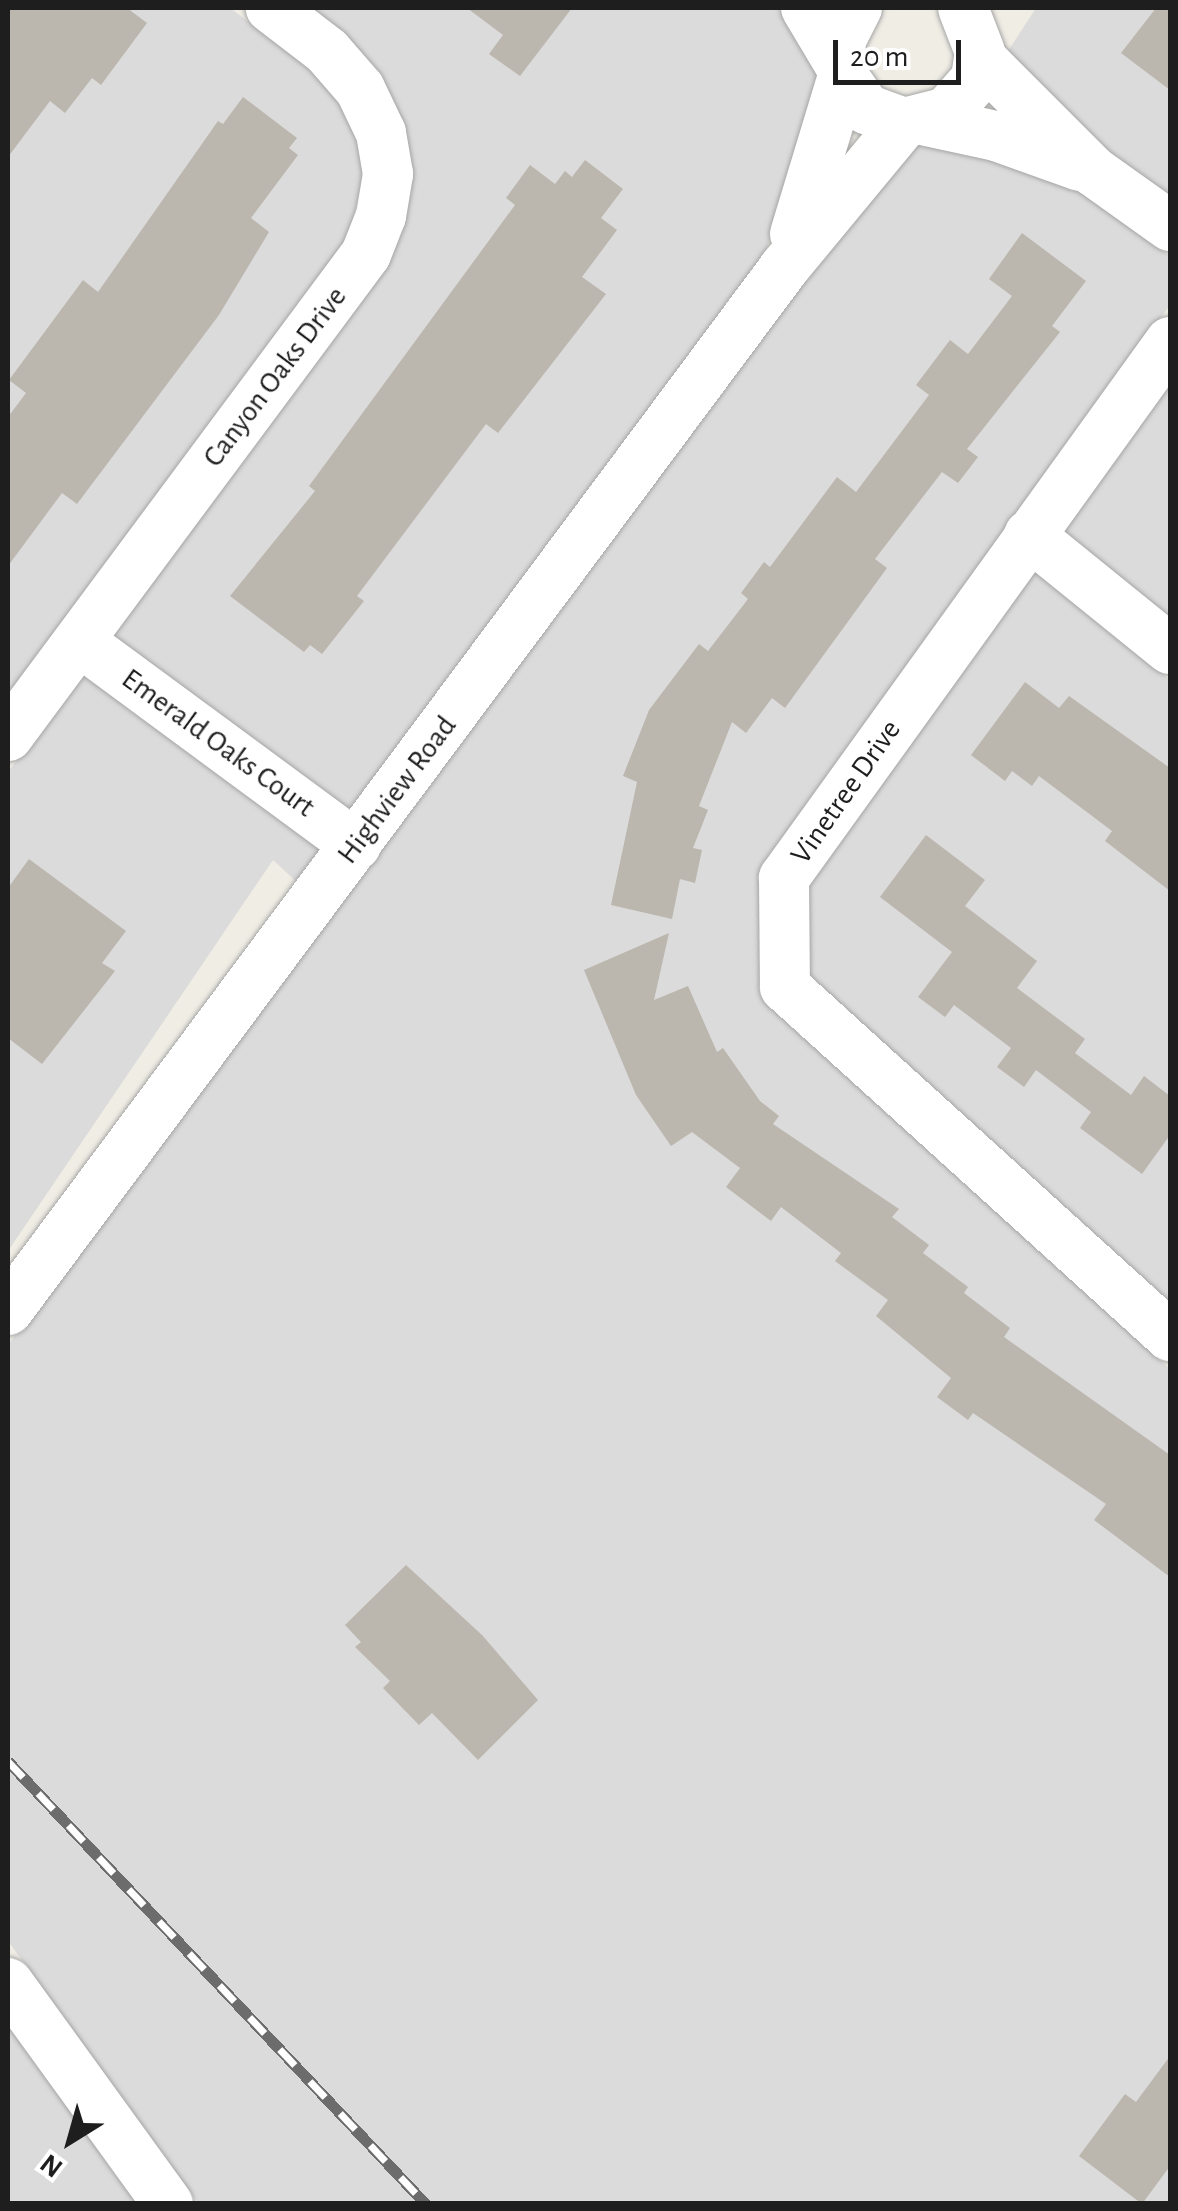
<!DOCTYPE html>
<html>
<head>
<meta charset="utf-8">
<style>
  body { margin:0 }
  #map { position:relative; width:1178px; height:2211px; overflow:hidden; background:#efede4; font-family:"Alegreya Sans",sans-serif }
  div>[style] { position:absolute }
  .residential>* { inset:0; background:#dcdbdb }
  .building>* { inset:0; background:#bbb6ae }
  .roads { filter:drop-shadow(0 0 2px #a5a5a5) drop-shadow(0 0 2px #a5a5a5) }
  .minor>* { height:50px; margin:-25px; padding:0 25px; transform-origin:25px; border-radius:25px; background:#fff }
  .rail>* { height:11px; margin-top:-5.5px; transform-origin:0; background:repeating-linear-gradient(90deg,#fff 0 22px,#6c6c6c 0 44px); box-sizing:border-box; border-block:2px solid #6c6c6c }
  span { translate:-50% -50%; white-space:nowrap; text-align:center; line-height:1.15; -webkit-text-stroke:8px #fff; paint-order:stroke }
  .street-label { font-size:30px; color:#1e1e1e }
  .frame { position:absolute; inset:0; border:10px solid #1e1e1e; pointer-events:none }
  .north { position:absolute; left:20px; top:2091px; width:100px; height:100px; -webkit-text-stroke:8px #fff; paint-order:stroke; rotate:217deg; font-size:28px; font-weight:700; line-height:40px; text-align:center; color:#1e1e1e }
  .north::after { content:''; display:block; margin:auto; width:35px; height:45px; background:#1e1e1e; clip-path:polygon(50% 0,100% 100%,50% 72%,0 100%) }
  .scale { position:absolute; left:833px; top:40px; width:128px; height:45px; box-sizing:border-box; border:5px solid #1e1e1e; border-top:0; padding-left:12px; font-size:30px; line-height:35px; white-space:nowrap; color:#1e1e1e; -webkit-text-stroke:8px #fff; paint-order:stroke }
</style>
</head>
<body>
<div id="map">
  <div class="residential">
    <div style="clip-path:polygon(8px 8px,230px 8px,311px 69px,340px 104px,358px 143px,364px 176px,346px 245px,8px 699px)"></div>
    <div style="clip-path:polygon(311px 8px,778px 8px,819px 77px,801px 153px,763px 258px,354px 812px,111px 634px,384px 268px,380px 76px,342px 31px)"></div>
    <div style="clip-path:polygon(1036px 8px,1170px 8px,1170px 195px,1110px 152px,1008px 51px)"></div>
    <div style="clip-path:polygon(923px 145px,987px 158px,1082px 192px,1170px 256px,1170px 305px,767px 866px,761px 990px,768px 1006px,1170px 1369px,1170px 2203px,198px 2203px,8px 1941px,8px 1345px,801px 281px,913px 146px)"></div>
    <div style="clip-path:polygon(1170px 380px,1170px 617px,1061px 529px)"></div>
    <div style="clip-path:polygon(1032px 569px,1170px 680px,1170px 1302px,808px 974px,807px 884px)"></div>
    <div style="clip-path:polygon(81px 673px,324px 852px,299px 884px,273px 860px,8px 1251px,8px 772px)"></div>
    <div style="clip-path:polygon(8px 2025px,138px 2203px,8px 2203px)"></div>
  </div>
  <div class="building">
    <div style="clip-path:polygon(8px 8px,127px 8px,147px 23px,101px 85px,92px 78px,65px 113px,50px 101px,8px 157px)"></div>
    <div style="clip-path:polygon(467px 8px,572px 8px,520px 76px,489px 54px,503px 35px)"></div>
    <div style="clip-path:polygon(1156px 8px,1170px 8px,1170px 90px,1121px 53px)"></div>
    <div style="clip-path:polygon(243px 97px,297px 138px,289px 148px,298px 155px,251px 218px,269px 232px,219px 315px,77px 504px,62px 493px,8px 566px,8px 417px,26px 393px,9px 380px,83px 280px,98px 292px,218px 121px,223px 124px)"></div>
    <div style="clip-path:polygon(585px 160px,623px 189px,601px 218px,617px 230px,582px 277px,606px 294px,498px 433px,486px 424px,357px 596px,364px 601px,322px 654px,310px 645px,304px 652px,230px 596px,315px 491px,309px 486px,515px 205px,506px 198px,530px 165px,555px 184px,565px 171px,572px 177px)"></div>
    <div style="clip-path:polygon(1022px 233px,1086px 281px,1052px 326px,1060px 332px,967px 449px,978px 457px,958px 483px,942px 472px,875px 559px,887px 568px,785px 708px,772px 698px,746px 733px,732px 722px,699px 806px,708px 810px,693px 848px,702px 850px,695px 883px,680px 879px,672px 919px,611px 905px,637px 782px,623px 776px,649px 710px,699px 644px,708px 651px,748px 599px,741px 593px,764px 562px,770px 567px,837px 477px,856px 492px,929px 395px,916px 385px,950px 340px,968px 354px,1012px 296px,989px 279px)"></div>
    <div style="clip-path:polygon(1025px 682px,1059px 708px,1069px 696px,1170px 768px,1170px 891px,1105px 841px,1112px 831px,1039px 776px,1032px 786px,1012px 771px,1005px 781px,971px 755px)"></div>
    <div style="clip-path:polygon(926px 835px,985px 880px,965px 906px,1037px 961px,1017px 988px,1085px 1039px,1075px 1053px,1131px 1095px,1144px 1076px,1170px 1096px,1170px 1135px,1142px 1174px,1080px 1128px,1091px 1112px,1036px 1070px,1024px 1087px,997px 1067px,1011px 1048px,954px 1005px,945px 1017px,918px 997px,952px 952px,880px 897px)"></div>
    <div style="clip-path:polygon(29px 859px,126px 931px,102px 963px,115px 971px,42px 1064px,8px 1038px,8px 888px)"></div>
    <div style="clip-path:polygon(669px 933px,654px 1000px,688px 986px,717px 1052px,723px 1048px,760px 1101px,779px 1116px,773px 1124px,899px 1209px,892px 1217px,929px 1245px,923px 1253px,968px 1287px,964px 1293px,1010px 1328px,1004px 1337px,1170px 1455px,1170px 1577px,1094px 1520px,1106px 1504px,973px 1413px,968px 1420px,937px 1397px,951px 1378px,876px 1316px,888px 1300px,835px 1261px,841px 1253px,781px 1207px,771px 1221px,726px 1187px,740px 1168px,692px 1132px,671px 1146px,636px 1095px,584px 970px)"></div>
    <div style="clip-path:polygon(406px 1565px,482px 1635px,538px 1700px,478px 1760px,432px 1713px,419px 1725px,383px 1688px,390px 1681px,355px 1647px,361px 1642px,345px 1625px)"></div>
    <div style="clip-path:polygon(1170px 2056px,1170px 2166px,1142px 2204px,1079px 2156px,1125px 2094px,1136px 2102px)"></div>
  </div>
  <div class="roads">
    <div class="minor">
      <div style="left:806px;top:8px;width:66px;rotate:59.2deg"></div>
      <div style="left:857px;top:8px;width:38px;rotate:117deg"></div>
      <div style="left:840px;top:42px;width:34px;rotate:85deg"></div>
      <div style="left:843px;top:76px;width:40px;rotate:55.1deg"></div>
      <div style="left:866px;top:109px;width:40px;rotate:20.2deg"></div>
      <div style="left:904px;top:123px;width:44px;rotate:-14.3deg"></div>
      <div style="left:947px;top:112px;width:44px;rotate:-48.7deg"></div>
      <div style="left:976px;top:79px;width:27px;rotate:-82deg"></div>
      <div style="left:980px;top:52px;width:47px;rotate:-111.1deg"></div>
      <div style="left:980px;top:58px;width:160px;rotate:45deg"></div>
      <div style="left:1093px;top:171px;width:95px;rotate:35.5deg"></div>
      <div style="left:927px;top:121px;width:71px;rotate:12.3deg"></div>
      <div style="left:996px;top:136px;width:89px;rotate:19.7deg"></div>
      <div style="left:795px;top:234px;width:165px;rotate:-73.1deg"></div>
      <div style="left:1170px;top:342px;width:661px;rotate:125.76deg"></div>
      <div style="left:784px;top:878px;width:109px;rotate:89.5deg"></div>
      <div style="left:785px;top:987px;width:520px;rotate:42.19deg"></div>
      <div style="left:1029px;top:535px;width:181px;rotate:39deg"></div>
      <div style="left:79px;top:641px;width:344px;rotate:36.4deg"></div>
      <div style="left:8px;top:736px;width:600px;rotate:-53.4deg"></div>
      <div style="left:366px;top:254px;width:41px;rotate:-68.5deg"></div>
      <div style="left:381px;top:216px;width:43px;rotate:-80.5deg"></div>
      <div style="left:388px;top:174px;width:42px;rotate:-99.7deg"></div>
      <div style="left:381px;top:133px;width:49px;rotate:-115.5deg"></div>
      <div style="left:360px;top:89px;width:50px;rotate:-131deg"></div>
      <div style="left:327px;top:51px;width:71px;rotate:-142.5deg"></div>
      <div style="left:8px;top:1310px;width:1299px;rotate:-53.32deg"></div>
      <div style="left:784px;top:268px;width:188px;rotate:-50.4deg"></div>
      <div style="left:8px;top:1983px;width:273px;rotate:54.1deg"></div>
    </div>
  </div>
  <div class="rail">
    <div style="left:8px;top:1761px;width:609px;rotate:46.66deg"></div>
  </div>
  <div class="street-label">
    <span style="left:275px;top:377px;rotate:-53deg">Canyon Oaks Drive</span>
    <span style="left:218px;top:743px;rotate:36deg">Emerald Oaks Court</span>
    <span style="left:397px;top:790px;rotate:-53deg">Highview Road</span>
    <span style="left:846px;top:792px;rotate:-55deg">Vinetree Drive</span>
  </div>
  <div class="frame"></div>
  <div class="north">N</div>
  <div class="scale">20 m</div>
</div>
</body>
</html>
